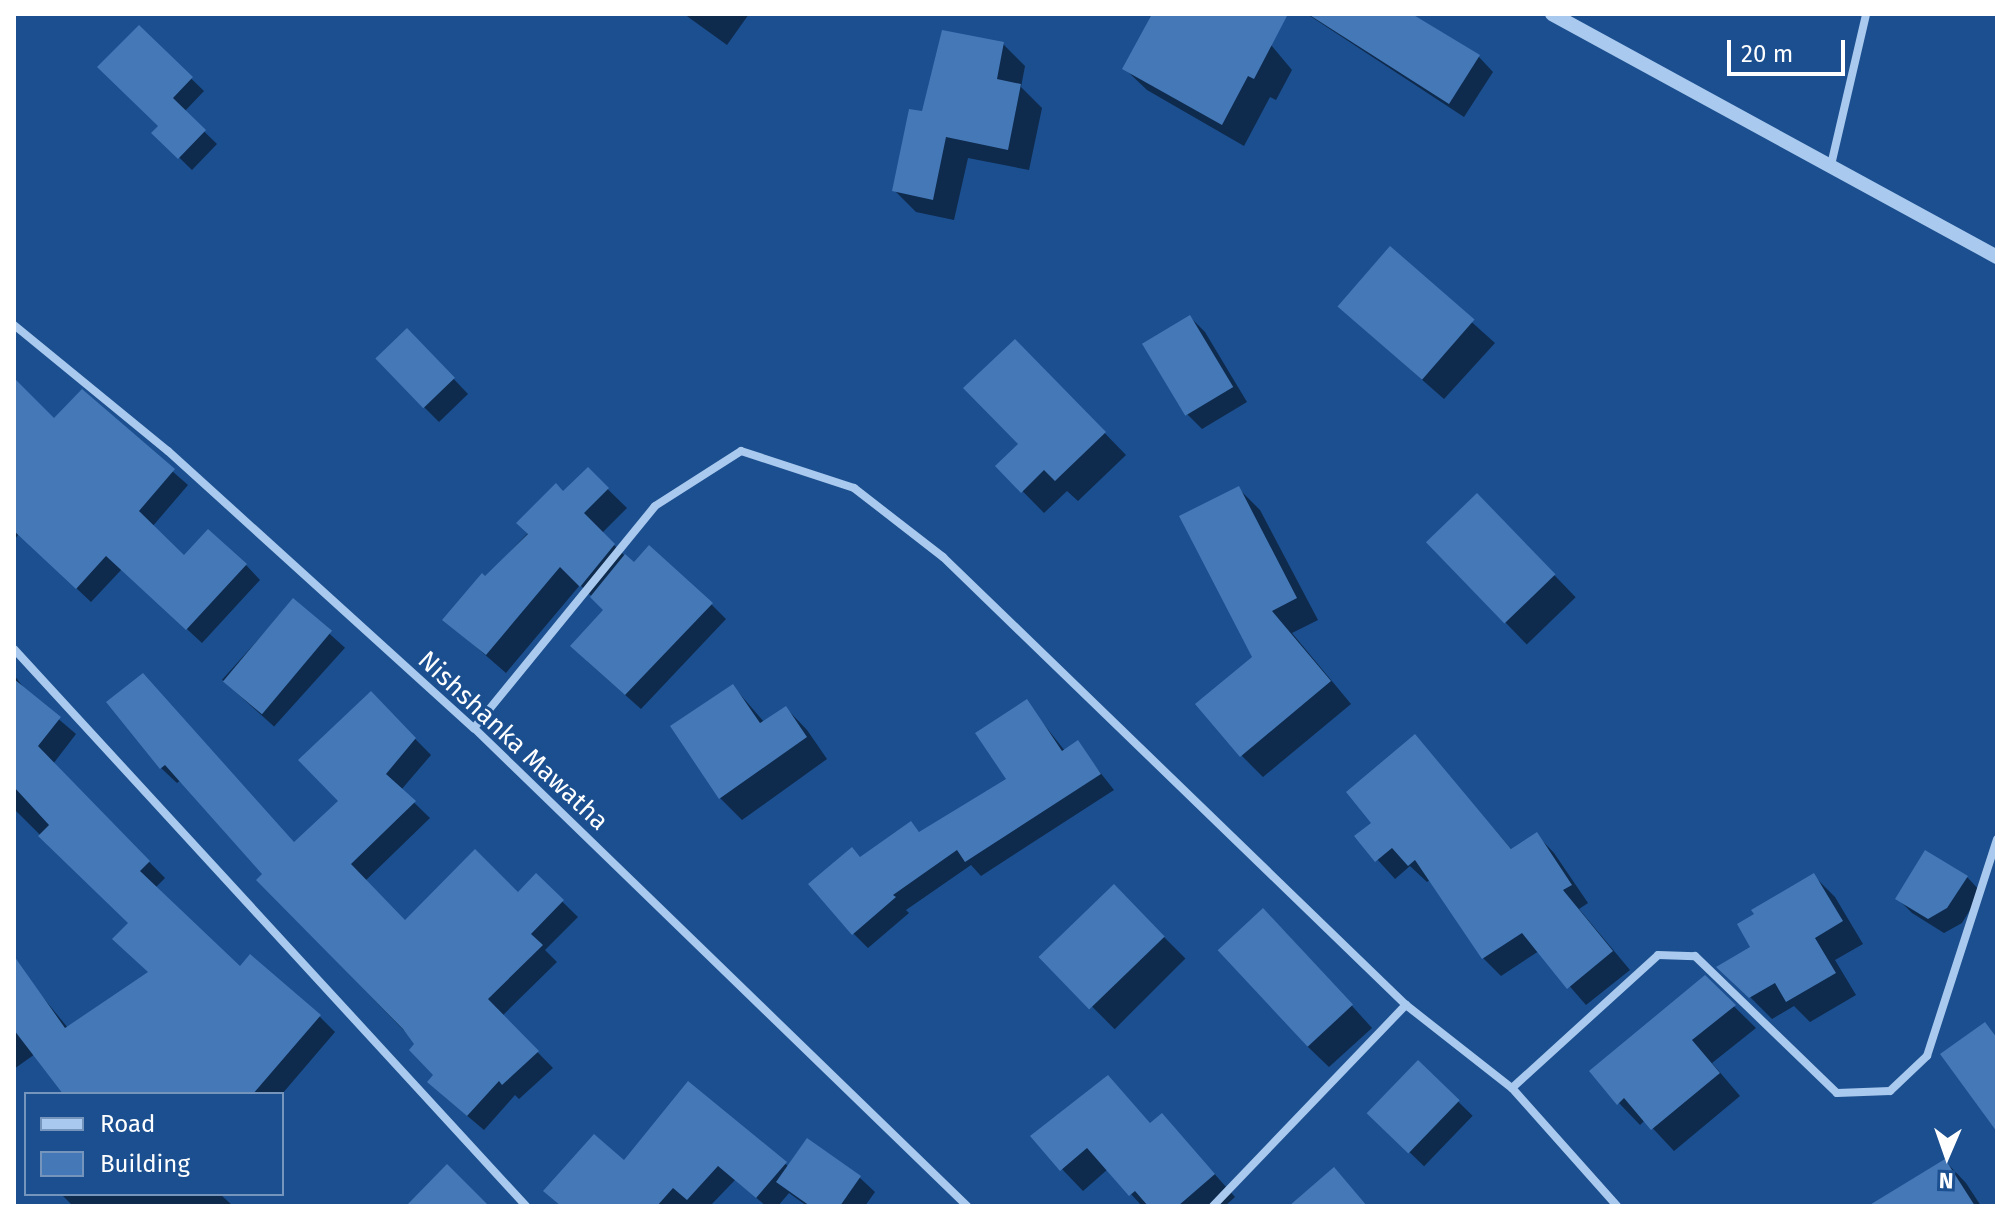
<!DOCTYPE html>
<html>
<head>
<meta charset="utf-8">
<style>
  body { margin:0 }
  #map { position:relative; width:2011px; height:1220px; overflow:hidden; background:#1b4f8f; font-family:"Fira Sans",sans-serif }
  div>[style] { position:absolute }
  .shadow>* { inset:0; background:#0007; transform-origin:0 0 }
  .building>* { inset:0; background:#4478b7; transform-origin:0 0 }
  .minor>* { height:8px; margin:-4px; padding:0 4px; transform-origin:4px; border-radius:4px; background:#a9c9ee }
  .tertiary>* { height:14px; margin:-7px; padding:0 7px; transform-origin:7px; border-radius:7px; background:#a9c9ee }
  span { translate:-50% -50%; white-space:nowrap; text-align:center; line-height:1.15; -webkit-text-stroke:6px #1b4f8f; paint-order:stroke }
  .street-label { font-size:26px; color:#fff }
  .frame { position:absolute; inset:0; border:16px solid #fff; pointer-events:none }
  .legend { position:absolute; left:24px; top:1092px; width:260px; height:104px; box-sizing:border-box; background:#1b4f8f; border:2px solid #7695bc; margin:0; padding:10px 14px; list-style:none; font-size:24px; color:#fff }
  .legend li { display:flex; align-items:center; gap:16px; height:40px }
  .legend b { width:40px; border:2px solid #7695bc }
  .north { position:absolute; left:1907px; top:1116px; width:80px; height:80px; -webkit-text-stroke:6px #1b4f8f; paint-order:stroke; rotate:182deg; font-size:22px; font-weight:700; line-height:32px; text-align:center; color:#fff }
  .north::after { content:''; display:block; margin:auto; width:28px; height:36px; background:#fff; clip-path:polygon(50% 0,100% 100%,50% 72%,0 100%) }
  .scale { position:absolute; left:1727px; top:40px; width:118px; height:36px; box-sizing:border-box; border:4px solid #fff; border-top:0; padding-left:10px; font-size:24px; line-height:28px; white-space:nowrap; color:#fff; -webkit-text-stroke:6px #1b4f8f; paint-order:stroke }
</style>
</head>
<body>
<div id="map">
  <div class="shadow">
    <div style="clip-path:polygon(684px 14px,749px 14px,727px 45px)"></div>
    <div style="clip-path:polygon(1154px 14px,1245px 14px,1292px 70px,1276px 100px,1270px 97px,1244px 146px,1147px 90px,1125px 69px)"></div>
    <div style="clip-path:polygon(1307px 14px,1411px 14px,1479px 57px,1493px 72px,1464px 117px)"></div>
    <div style="clip-path:polygon(139px 28px,204px 91px,184px 112px,217px 144px,192px 170px,154px 133px,160px 127px)"></div>
    <div style="clip-path:polygon(1003px 44px,1025px 66px,1021px 87px,1042px 108px,1029px 170px,968px 158px,954px 220px,916px 212px,894px 190px,924px 113px)"></div>
    <div style="clip-path:polygon(1390px 249px,1495px 343px,1444px 399px,1362px 327px)"></div>
    <div style="clip-path:polygon(1190px 317px,1205px 332px,1247px 402px,1202px 429px,1187px 414px)"></div>
    <div style="clip-path:polygon(407px 330px,468px 394px,439px 422px,424px 407px)"></div>
    <div style="clip-path:polygon(1015px 341px,1126px 455px,1078px 501px,1067px 491px,1044px 513px,998px 466px,1020px 444px)"></div>
    <div style="clip-path:polygon(14px 381px,54px 420px,82px 392px,188px 485px,152px 527px,184px 558px,246px 565px,260px 580px,202px 643px,122px 569px,91px 602px,19px 534px,14px 540px)"></div>
    <div style="clip-path:polygon(588px 470px,627px 508px,602px 533px,634px 565px,711px 604px,726px 619px,641px 709px,587px 661px,606px 610px,580px 585px,506px 673px,445px 620px)"></div>
    <div style="clip-path:polygon(1238px 488px,1260px 510px,1318px 620px,1292px 633px,1351px 704px,1263px 777px,1242px 756px,1255px 657px)"></div>
    <div style="left:1477px;top:495px;width:142px;height:68px;rotate:46deg"></div>
    <div style="left:293px;top:601px;width:70px;height:106px;rotate:42deg"></div>
    <div style="clip-path:polygon(14px 675px,27px 692px,76px 734px,53px 764px,165px 878px,155px 888px,240px 969px,319px 1016px,335px 1032px,282px 1094px,65px 1094px,35px 1054px,14px 1069px,14px 989px,28px 979px,68px 1028px,150px 973px,130px 924px,14px 809px)"></div>
    <div style="clip-path:polygon(733px 686px,764px 722px,786px 708px,807px 730px,827px 759px,742px 820px,720px 798px)"></div>
    <div style="clip-path:polygon(371px 694px,431px 755px,401px 790px,430px 818px,365px 881px,405px 922px,518px 895px,536px 876px,578px 917px,545px 950px,557px 962px,502px 1016px,553px 1068px,519px 1099px,515px 1095px,484px 1130px,445px 1097px,417px 1044px,258px 880px,264px 874px,181px 780px,177px 783px,161px 768px,109px 702px,295px 844px,340px 801px)"></div>
    <div style="clip-path:polygon(1026px 702px,1065px 751px,1077px 743px,1114px 790px,981px 876px,971px 865px,906px 910px,909px 913px,868px 948px,853px 933px,861px 859px,910px 823px,921px 834px,1008px 779px)"></div>
    <div style="clip-path:polygon(1415px 737px,1513px 851px,1537px 835px,1554px 853px,1588px 903px,1579px 909px,1630px 970px,1586px 1005px,1539px 951px,1501px 976px,1483px 958px,1431px 879px,1427px 882px,1410px 866px,1395px 879px,1357px 837px,1374px 823px)"></div>
    <div style="clip-path:polygon(1814px 876px,1835px 897px,1863px 944px,1835px 960px,1856px 995px,1810px 1022px,1794px 1006px,1772px 1019px,1720px 967px,1753px 948px)"></div>
    <div style="clip-path:polygon(1967px 877px,1981px 892px,1962px 923px,1944px 933px,1912px 913px,1897px 898px)"></div>
    <div style="left:1114px;top:887px;width:101px;height:100px;rotate:45deg"></div>
    <div style="clip-path:polygon(1285px 932px,1372px 1028px,1329px 1067px,1307px 1046px)"></div>
    <div style="clip-path:polygon(1705px 978px,1756px 1028px,1712px 1063px,1740px 1096px,1674px 1151px,1645px 1120px,1640px 1125px,1619px 1103px)"></div>
    <div style="left:1418px;top:1063px;width:76px;height:70px;rotate:44deg"></div>
    <div style="clip-path:polygon(1108px 1078px,1151px 1125px,1162px 1115px,1235px 1197px,1225px 1206px,1142px 1206px,1108px 1169px,1083px 1191px,1062px 1169px)"></div>
    <div style="clip-path:polygon(689px 1084px,789px 1167px,808px 1141px,860px 1178px,875px 1192px,865px 1206px,807px 1206px,789px 1193px,778px 1206px,766px 1206px,735px 1180px,710px 1206px,561px 1206px,624px 1163px)"></div>
    <div style="clip-path:polygon(1945px 1161px,1966px 1183px,1981px 1206px,1872px 1206px)"></div>
    <div style="clip-path:polygon(61px 1194px,220px 1194px,233px 1206px,73px 1206px)"></div>
  </div>
  <div class="building">
    <div style="clip-path:polygon(1152px 14px,1288px 14px,1254px 79px,1248px 76px,1222px 125px,1122px 69px)"></div>
    <div style="clip-path:polygon(1308px 14px,1412px 14px,1480px 55px,1449px 104px)"></div>
    <div style="clip-path:polygon(139px 25px,193px 77px,173px 98px,206px 130px,178px 159px,151px 133px,158px 126px,97px 67px)"></div>
    <div style="clip-path:polygon(942px 30px,1004px 42px,997px 79px,1021px 84px,1008px 150px,946px 137px,933px 200px,892px 191px,909px 109px,922px 111px)"></div>
    <div style="left:1390px;top:246px;width:112px;height:80px;rotate:41deg"></div>
    <div style="left:1190px;top:315px;width:84px;height:56px;rotate:59deg"></div>
    <div style="left:407px;top:328px;width:69px;height:44px;rotate:46deg"></div>
    <div style="clip-path:polygon(1015px 339px,1106px 432px,1055px 481px,1044px 470px,1021px 493px,995px 466px,1018px 444px,963px 388px)"></div>
    <div style="clip-path:polygon(14px 378px,54px 418px,82px 389px,175px 469px,139px 511px,184px 555px,208px 529px,247px 564px,186px 630px,106px 556px,76px 589px,14px 531px)"></div>
    <div style="clip-path:polygon(588px 467px,609px 488px,584px 513px,615px 544px,580px 587px,560px 567px,486px 655px,442px 620px,482px 573px,485px 576px,528px 534px,516px 523px,556px 483px,563px 491px)"></div>
    <div style="clip-path:polygon(1239px 486px,1297px 598px,1272px 611px,1331px 681px,1240px 757px,1195px 704px,1252px 657px,1179px 516px)"></div>
    <div style="left:1477px;top:493px;width:113px;height:71px;rotate:46deg"></div>
    <div style="clip-path:polygon(649px 545px,713px 603px,625px 695px,570px 646px,603px 610px,590px 597px,625px 554px,634px 562px)"></div>
    <div style="left:293px;top:598px;width:51px;height:109px;rotate:40deg"></div>
    <div style="clip-path:polygon(143px 673px,294px 842px,338px 801px,298px 760px,371px 691px,416px 738px,386px 774px,416px 801px,351px 864px,405px 920px,475px 849px,518px 892px,536px 873px,564px 900px,531px 934px,543px 945px,488px 999px,539px 1051px,502px 1085px,499px 1081px,467px 1116px,427px 1082px,433px 1075px,409px 1050px,414px 1044px,403px 1029px,256px 880px,262px 874px,165px 765px,160px 769px,106px 702px)"></div>
    <div style="clip-path:polygon(14px 679px,61px 717px,38px 746px,150px 861px,140px 871px,240px 966px,250px 954px,321px 1015px,253px 1094px,63px 1094px,14px 1030px,14px 956px,65px 1028px,148px 972px,112px 939px,128px 923px,38px 836px,49px 825px,14px 787px)"></div>
    <div style="clip-path:polygon(733px 684px,760px 723px,786px 706px,807px 737px,719px 799px,670px 726px)"></div>
    <div style="clip-path:polygon(1027px 699px,1062px 751px,1078px 740px,1101px 774px,965px 862px,957px 850px,893px 895px,896px 897px,852px 935px,808px 884px,852px 847px,860px 857px,911px 821px,919px 832px,1006px 779px,975px 733px)"></div>
    <div style="clip-path:polygon(1415px 734px,1511px 849px,1537px 832px,1572px 885px,1563px 890px,1613px 951px,1567px 989px,1522px 933px,1482px 959px,1415px 860px,1408px 866px,1392px 848px,1375px 862px,1354px 836px,1371px 823px,1346px 792px)"></div>
    <div style="clip-path:polygon(1925px 850px,1968px 876px,1947px 908px,1928px 919px,1895px 899px)"></div>
    <div style="clip-path:polygon(1814px 873px,1843px 921px,1815px 938px,1836px 973px,1786px 1002px,1775px 983px,1749px 998px,1716px 967px,1750px 947px,1737px 924px,1754px 914px,1751px 910px)"></div>
    <div style="left:1114px;top:884px;width:73px;height:105px;rotate:46deg"></div>
    <div style="left:1263px;top:908px;width:132px;height:62px;rotate:47deg"></div>
    <div style="clip-path:polygon(1705px 975px,1736px 1005px,1692px 1040px,1720px 1073px,1651px 1130px,1624px 1098px,1617px 1105px,1589px 1071px)"></div>
    <div style="clip-path:polygon(1985px 1022px,1997px 1038px,1997px 1132px,1940px 1054px)"></div>
    <div style="left:1418px;top:1060px;width:58px;height:74px;rotate:44deg"></div>
    <div style="clip-path:polygon(1108px 1075px,1150px 1123px,1162px 1113px,1215px 1174px,1178px 1206px,1148px 1206px,1135px 1191px,1129px 1196px,1087px 1148px,1060px 1171px,1030px 1136px)"></div>
    <div style="clip-path:polygon(688px 1081px,787px 1162px,756px 1198px,718px 1166px,687px 1200px,673px 1188px,657px 1206px,561px 1206px,543px 1191px,594px 1134px,624px 1160px)"></div>
    <div style="clip-path:polygon(807px 1138px,861px 1176px,840px 1206px,810px 1206px,776px 1182px)"></div>
    <div style="clip-path:polygon(1945px 1159px,1975px 1206px,1868px 1206px)"></div>
    <div style="clip-path:polygon(447px 1164px,489px 1206px,406px 1206px)"></div>
    <div style="clip-path:polygon(1334px 1167px,1367px 1206px,1289px 1206px)"></div>
  </div>
  <div class="minor">
    <div style="left:1831px;top:165px;width:155px;rotate:-76.9deg"></div>
    <div style="left:14px;top:325px;width:199px;rotate:39.3deg"></div>
    <div style="left:168px;top:451px;width:413px;rotate:42.2deg"></div>
    <div style="left:474px;top:728px;width:687px;rotate:44.11deg"></div>
    <div style="left:14px;top:649px;width:757px;rotate:47.41deg"></div>
    <div style="left:474px;top:728px;width:286px;rotate:-50.8deg"></div>
    <div style="left:655px;top:506px;width:102px;rotate:-32.6deg"></div>
    <div style="left:741px;top:451px;width:119px;rotate:18.1deg"></div>
    <div style="left:854px;top:488px;width:113px;rotate:37.8deg"></div>
    <div style="left:943px;top:557px;width:644px;rotate:44.06deg"></div>
    <div style="left:1406px;top:1005px;width:135px;rotate:38.1deg"></div>
    <div style="left:1512px;top:1088px;width:158px;rotate:48.3deg"></div>
    <div style="left:1512px;top:1088px;width:197px;rotate:-42.3deg"></div>
    <div style="left:1658px;top:955px;width:37px;rotate:2deg"></div>
    <div style="left:1695px;top:956px;width:197px;rotate:44deg"></div>
    <div style="left:1837px;top:1093px;width:53px;rotate:-2.2deg"></div>
    <div style="left:1890px;top:1091px;width:51px;rotate:-43.4deg"></div>
    <div style="left:1927px;top:1056px;width:228px;rotate:-72.1deg"></div>
    <div style="left:1213px;top:1206px;width:279px;rotate:-46.2deg"></div>
  </div>
  <div class="tertiary">
    <div style="left:1552px;top:14px;width:507px;rotate:28.64deg"></div>
  </div>
  <div class="street-label">
    <span style="left:513px;top:741px;rotate:43deg">Nishshanka Mawatha</span>
  </div>
  <div class="frame"></div>
  <ul class="legend">
  <li><b style="height:10px;background:#a9c9ee"></b>Road</li>
  <li><b style="height:22px;background:#4478b7"></b>Building</li>
  </ul>
  <div class="north">N</div>
  <div class="scale">20 m</div>
</div>
</body>
</html>
